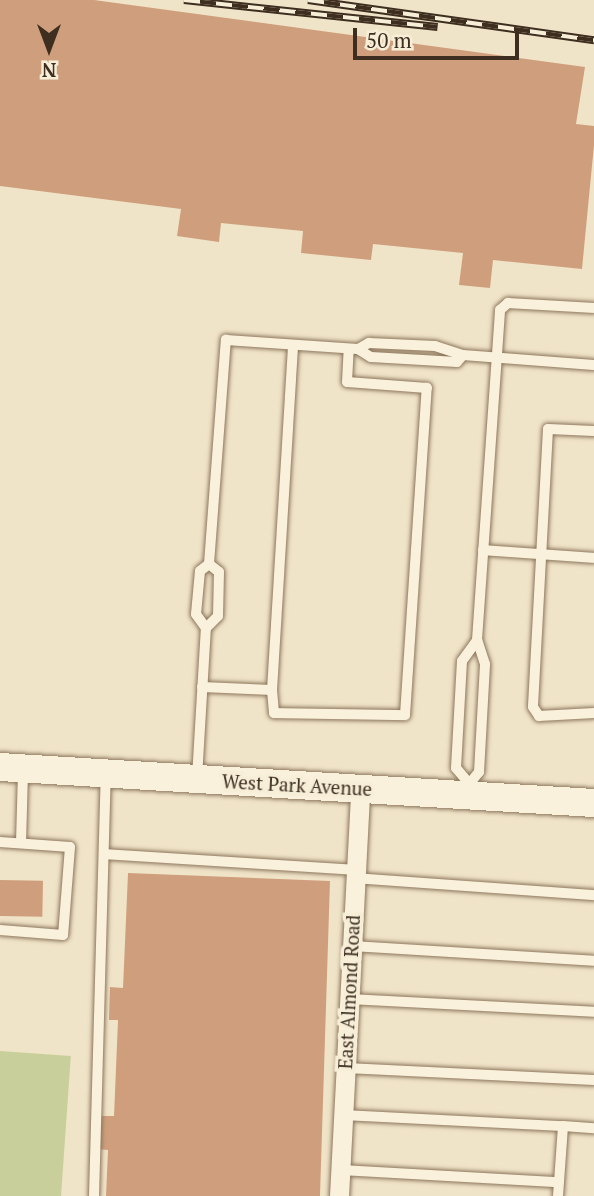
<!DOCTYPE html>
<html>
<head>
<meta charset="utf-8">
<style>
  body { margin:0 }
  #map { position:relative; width:594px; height:1196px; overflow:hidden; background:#f0e4c8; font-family:"PT Serif",serif }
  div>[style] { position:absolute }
  .green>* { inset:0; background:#c9cf9b; transform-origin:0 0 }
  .building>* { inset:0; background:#cf9f7d; transform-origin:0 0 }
  .roads { filter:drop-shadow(0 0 2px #8d765c) drop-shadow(0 0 2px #8d765c) }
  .lane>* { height:10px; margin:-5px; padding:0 5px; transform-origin:5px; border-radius:5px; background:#faf1dc }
  .street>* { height:19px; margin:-9.5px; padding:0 9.5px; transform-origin:9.5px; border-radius:9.5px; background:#faf1dc }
  .secondary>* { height:28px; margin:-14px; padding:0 14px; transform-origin:14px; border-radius:14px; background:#faf1dc }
  .rail>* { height:8px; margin-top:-4px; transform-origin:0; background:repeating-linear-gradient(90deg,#f7eed8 0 16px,#3d2e20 0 32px); box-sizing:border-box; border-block:2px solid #3d2e20 }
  span { translate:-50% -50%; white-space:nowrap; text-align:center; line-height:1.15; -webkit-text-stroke:7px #f7eed8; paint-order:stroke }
  .street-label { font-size:19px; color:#3d2e20 }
  .north { position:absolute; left:14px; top:14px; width:70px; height:70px; -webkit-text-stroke:5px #f7eed8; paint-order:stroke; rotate:180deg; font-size:19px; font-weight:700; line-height:28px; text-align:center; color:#3d2e20 }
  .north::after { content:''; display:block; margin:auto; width:24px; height:32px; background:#3d2e20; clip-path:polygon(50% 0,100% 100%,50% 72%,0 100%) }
  .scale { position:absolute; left:353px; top:28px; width:166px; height:32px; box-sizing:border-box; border:4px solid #3d2e20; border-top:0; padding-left:9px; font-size:21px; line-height:24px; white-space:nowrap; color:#3d2e20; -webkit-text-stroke:5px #f7eed8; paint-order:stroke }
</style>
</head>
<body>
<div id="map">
  <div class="green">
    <div style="left:0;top:1051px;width:71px;height:145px;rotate:4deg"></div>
  </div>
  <div class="building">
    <div style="clip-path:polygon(0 0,94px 0,585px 67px,576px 124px,594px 126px,594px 145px,582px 269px,493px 260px,490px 288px,459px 285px,463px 253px,373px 244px,371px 260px,301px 253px,303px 231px,221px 223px,219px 242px,177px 236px,181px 209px,0 186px)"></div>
    <div style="clip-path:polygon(128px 873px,330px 881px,320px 1196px,106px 1196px,108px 1150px,98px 1149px,99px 1116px,114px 1116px,118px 1020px,109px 1020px,110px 987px,123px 988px)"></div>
    <div style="left:0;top:880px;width:43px;height:36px;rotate:1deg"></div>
  </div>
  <div class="roads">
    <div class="lane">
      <div style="left:358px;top:349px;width:13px;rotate:-29deg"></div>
      <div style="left:369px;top:343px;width:66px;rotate:2.6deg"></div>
      <div style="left:435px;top:346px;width:29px;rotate:18deg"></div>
      <div style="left:463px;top:355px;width:131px;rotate:4.4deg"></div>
      <div style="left:594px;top:431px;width:46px;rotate:-177.5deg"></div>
      <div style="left:548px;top:429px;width:278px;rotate:93.1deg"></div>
      <div style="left:533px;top:707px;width:11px;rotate:56deg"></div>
      <div style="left:539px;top:716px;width:55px;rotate:-3.1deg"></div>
      <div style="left:483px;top:550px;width:111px;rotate:4.1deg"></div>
      <div style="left:206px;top:628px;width:17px;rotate:-45deg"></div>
      <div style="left:218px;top:616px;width:44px;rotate:-88.7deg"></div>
      <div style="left:219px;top:572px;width:13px;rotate:-141deg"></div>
      <div style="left:202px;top:687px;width:70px;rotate:2.5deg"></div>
      <div style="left:272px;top:690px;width:23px;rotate:85deg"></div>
      <div style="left:274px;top:713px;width:131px;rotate:0.9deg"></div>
      <div style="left:405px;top:715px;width:328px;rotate:-86.2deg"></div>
      <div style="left:427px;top:388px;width:80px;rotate:-175.7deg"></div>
      <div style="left:347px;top:382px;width:33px;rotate:-87deg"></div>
      <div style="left:272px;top:690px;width:345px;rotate:-86.5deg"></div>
      <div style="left:197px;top:778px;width:150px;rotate:-86.6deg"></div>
      <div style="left:206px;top:628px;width:17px;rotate:-126deg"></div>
      <div style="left:196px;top:614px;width:43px;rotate:-84.7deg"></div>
      <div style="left:200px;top:571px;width:11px;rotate:-38deg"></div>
      <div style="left:209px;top:564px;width:225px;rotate:-85.7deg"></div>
      <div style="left:226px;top:340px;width:132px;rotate:3.9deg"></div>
      <div style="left:358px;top:349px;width:15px;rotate:32deg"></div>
      <div style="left:371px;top:357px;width:86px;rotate:3.3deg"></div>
      <div style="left:457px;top:362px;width:9px;rotate:-49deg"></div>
      <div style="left:467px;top:781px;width:17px;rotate:-130deg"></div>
      <div style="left:456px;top:768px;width:107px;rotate:-86.8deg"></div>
      <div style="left:462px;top:661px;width:26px;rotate:-54deg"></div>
      <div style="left:477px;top:640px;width:331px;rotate:-86deg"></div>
      <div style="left:500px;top:310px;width:11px;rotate:-41deg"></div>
      <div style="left:508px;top:303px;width:86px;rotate:3.3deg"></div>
      <div style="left:466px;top:788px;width:21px;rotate:-51deg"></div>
      <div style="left:479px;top:772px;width:108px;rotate:-86.8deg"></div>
      <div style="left:485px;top:664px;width:25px;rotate:-108deg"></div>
      <div style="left:0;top:842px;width:70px;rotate:4.1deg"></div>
      <div style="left:70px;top:847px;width:88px;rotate:94.5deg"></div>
      <div style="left:63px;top:935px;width:63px;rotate:-175.5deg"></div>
      <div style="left:21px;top:843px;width:71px;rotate:-88.4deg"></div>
      <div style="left:104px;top:854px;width:253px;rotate:3.6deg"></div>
      <div style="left:355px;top:878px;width:240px;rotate:4.1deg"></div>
      <div style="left:352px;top:946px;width:242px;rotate:3.5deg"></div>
      <div style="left:349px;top:999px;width:245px;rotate:3deg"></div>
      <div style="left:346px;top:1068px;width:248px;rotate:2.8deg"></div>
      <div style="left:343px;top:1115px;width:220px;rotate:2.9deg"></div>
      <div style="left:341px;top:1170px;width:218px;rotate:3.2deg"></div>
      <div style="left:94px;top:1196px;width:419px;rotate:-88.4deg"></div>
      <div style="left:558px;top:1196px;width:70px;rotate:-85.9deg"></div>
      <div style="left:563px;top:1126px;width:31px;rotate:4deg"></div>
    </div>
    <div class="street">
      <div style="left:339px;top:1196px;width:408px;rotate:-87deg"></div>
    </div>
    <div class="secondary">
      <div style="left:0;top:767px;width:595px;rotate:3.47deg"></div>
    </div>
  </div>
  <div class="rail">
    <div style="left:184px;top:0;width:255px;rotate:6.1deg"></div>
    <div style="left:308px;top:0;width:289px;rotate:8deg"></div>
  </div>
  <div class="street-label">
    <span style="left:297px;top:785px;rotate:3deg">West Park Avenue</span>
    <span style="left:349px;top:992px;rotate:-87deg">East Almond Road</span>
  </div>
  <div class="north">N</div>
  <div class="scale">50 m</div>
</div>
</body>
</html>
